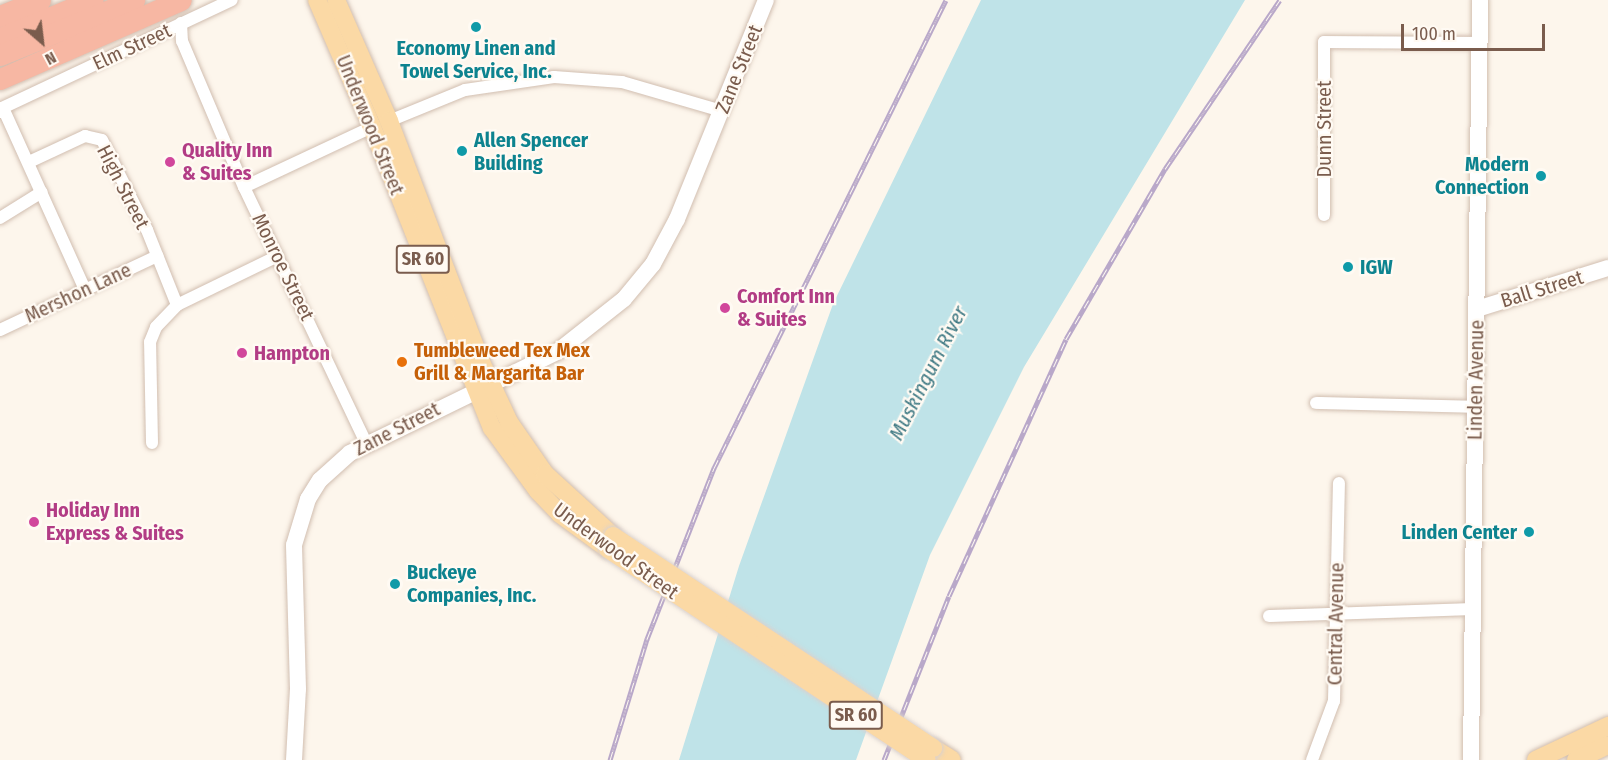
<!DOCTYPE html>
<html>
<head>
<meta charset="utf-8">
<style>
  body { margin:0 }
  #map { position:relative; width:1608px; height:760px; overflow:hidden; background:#fdf6ec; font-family:"Fira Sans Condensed",sans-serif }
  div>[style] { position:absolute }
  .water>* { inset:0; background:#bfe3e8 }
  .roads { filter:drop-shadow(0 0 2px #d1beb0) drop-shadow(0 0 2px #d1beb0) }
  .street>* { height:12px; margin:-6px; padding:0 6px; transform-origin:6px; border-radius:6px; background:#fff }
  .secondary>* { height:16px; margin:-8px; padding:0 8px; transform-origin:8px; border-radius:8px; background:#fff }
  .primary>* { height:18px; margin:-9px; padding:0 9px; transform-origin:9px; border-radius:9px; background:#fbd9a5 }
  .highway>* { height:21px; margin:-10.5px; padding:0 10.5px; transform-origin:10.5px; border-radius:10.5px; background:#f7b7a3 }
  .rail>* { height:5px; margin-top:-2.5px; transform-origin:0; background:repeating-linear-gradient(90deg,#fffaf3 0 9px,#b9a8c9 0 18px); box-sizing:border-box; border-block:2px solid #b9a8c9 }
  .bridges { filter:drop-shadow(0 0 2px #dad1cd) drop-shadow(0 0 2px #dad1cd) }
  .primary-bridge>* { height:18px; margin:-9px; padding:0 9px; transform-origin:9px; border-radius:9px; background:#fbd9a5 }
  .dots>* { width:16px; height:16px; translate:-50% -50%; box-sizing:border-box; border:3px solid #fffaf3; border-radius:50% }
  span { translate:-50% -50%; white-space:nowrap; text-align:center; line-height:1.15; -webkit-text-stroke:4.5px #fffaf3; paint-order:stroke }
  .shield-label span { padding:2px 4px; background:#fffaf3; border:2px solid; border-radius:4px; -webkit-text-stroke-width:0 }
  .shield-label { font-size:18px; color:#7a5c4d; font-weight:700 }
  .street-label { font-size:20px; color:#7a5c4d }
  .culture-label { font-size:20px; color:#0d838f; font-weight:700 }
  .left { translate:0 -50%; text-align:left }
  .right { translate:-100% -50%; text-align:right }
  .hotel-label { font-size:20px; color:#b23c85; font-weight:700 }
  .food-label { font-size:20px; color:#c56008; font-weight:700 }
  .water-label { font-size:21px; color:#437c86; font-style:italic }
  .north { position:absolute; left:12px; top:12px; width:60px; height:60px; -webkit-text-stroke:4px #fffaf3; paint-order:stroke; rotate:152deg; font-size:16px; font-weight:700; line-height:24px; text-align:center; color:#7a5c4d }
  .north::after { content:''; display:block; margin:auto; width:21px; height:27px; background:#7a5c4d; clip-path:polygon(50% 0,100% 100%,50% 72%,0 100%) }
  .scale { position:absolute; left:1401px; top:24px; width:144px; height:27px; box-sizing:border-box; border:3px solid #7a5c4d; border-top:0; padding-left:8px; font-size:18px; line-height:21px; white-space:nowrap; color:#7a5c4d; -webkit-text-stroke:4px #fffaf3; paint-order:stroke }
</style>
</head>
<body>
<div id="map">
  <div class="water">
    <div style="clip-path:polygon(981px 0,1245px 0,1024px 367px,930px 555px,856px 760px,679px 760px,739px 566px,833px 304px)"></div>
  </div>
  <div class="roads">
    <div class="street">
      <div style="left:181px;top:23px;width:18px;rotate:87deg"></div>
      <div style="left:182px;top:41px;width:159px;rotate:67deg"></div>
      <div style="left:244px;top:187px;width:284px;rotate:64.5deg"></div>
      <div style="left:0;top:109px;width:256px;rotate:-25.2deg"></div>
      <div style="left:0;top:112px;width:5px;rotate:-53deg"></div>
      <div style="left:3px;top:108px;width:200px;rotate:65.7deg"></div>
      <div style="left:389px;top:121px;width:82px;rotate:-22.2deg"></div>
      <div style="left:465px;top:90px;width:90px;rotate:-8.3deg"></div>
      <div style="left:554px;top:77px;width:68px;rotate:4.2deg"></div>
      <div style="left:622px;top:82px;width:104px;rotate:16.2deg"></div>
      <div style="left:29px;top:162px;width:62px;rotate:-24.9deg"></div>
      <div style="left:85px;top:136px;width:17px;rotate:13deg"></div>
      <div style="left:102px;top:140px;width:101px;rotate:63.4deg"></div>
      <div style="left:147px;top:230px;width:81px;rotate:68.2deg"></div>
      <div style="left:244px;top:187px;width:141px;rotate:-25.1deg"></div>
      <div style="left:1324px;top:215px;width:173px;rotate:-90deg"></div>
      <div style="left:1324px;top:42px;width:155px;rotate:0.4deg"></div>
      <div style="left:0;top:218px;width:49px;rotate:-31.8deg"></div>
      <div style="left:0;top:330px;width:174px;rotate:-25.2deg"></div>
      <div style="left:1316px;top:403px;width:160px;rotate:1.4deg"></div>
      <div style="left:152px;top:443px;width:101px;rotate:-91.1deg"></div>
      <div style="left:150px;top:342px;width:16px;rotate:-68deg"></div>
      <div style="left:156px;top:327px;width:30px;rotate:-46deg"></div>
      <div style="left:177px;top:305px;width:112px;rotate:-25.9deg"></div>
      <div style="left:1269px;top:616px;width:205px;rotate:-2deg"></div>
      <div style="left:1312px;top:760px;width:63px;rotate:-69.6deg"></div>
      <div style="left:1334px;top:701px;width:218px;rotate:-88.7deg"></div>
    </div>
    <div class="secondary">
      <div style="left:1477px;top:309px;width:137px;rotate:-17.4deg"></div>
      <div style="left:294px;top:760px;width:71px;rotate:-86.8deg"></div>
      <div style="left:298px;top:689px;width:144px;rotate:-91.6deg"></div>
      <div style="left:294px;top:545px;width:48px;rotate:-73.1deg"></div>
      <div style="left:308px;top:499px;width:22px;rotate:-58deg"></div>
      <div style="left:320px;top:480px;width:40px;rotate:-42deg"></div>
      <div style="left:350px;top:453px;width:230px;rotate:-26deg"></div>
      <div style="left:557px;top:352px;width:85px;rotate:-38.3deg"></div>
      <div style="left:624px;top:299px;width:45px;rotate:-50.4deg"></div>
      <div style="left:653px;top:264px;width:51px;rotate:-61.9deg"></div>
      <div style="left:677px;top:219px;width:236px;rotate:-67.9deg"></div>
      <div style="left:1471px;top:760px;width:760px;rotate:-89.32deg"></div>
    </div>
    <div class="primary">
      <div style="left:317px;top:0;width:138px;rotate:66.6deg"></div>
      <div style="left:372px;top:127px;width:324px;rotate:68.3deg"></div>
      <div style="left:492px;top:428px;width:78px;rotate:53.9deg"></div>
      <div style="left:538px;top:491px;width:32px;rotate:46deg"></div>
      <div style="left:560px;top:514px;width:59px;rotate:36.1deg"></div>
      <div style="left:336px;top:0;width:132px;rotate:66.3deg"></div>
      <div style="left:389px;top:121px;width:258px;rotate:69.1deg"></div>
      <div style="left:481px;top:362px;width:66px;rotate:65deg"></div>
      <div style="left:509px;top:422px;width:63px;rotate:55.3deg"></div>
      <div style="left:545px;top:474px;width:92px;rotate:42.4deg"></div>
      <div style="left:933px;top:748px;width:22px;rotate:32deg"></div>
      <div style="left:1536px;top:760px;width:80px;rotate:-25.3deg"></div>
      <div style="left:1576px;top:760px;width:35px;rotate:-25deg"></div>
    </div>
    <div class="highway">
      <div style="left:0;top:16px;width:43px;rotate:-21.8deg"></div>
      <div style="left:0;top:38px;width:100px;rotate:-22.4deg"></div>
      <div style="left:0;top:55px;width:145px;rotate:-22.3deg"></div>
      <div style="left:0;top:79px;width:197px;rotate:-23.6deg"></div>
    </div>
  </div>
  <div class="rail">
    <div style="left:610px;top:760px;width:127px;rotate:-73deg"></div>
    <div style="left:647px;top:639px;width:184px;rotate:-68.6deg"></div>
    <div style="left:714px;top:468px;width:522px;rotate:-63.63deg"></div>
    <div style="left:884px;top:760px;width:176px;rotate:-68.4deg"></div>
    <div style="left:949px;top:596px;width:282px;rotate:-65.5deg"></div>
    <div style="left:1066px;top:339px;width:197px;rotate:-59.8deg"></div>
    <div style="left:1165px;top:169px;width:204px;rotate:-55.8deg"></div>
  </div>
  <div class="bridges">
    <div class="primary-bridge">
      <div style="left:613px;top:536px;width:384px;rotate:33.5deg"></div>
      <div style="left:608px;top:549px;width:382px;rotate:33.5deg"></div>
    </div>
  </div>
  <div class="dots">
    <div style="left:476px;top:27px;background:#0f9aa8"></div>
    <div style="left:462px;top:151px;background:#0f9aa8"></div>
    <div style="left:170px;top:162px;background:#d1479c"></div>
    <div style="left:1541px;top:176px;background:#0f9aa8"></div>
    <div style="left:1348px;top:267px;background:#0f9aa8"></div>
    <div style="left:725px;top:308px;background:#d1479c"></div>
    <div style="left:242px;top:353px;background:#d1479c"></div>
    <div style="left:402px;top:362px;background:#e8710a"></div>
    <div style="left:34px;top:522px;background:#d1479c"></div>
    <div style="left:1529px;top:532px;background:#0f9aa8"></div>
    <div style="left:395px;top:584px;background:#0f9aa8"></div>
  </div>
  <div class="shield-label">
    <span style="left:423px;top:259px">SR 60</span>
    <span style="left:856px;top:715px">SR 60</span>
  </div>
  <div class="street-label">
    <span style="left:132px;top:47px;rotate:-25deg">Elm Street</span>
    <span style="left:739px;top:69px;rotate:-68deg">Zane Street</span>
    <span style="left:370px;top:125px;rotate:68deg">Underwood Street</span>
    <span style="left:1324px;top:129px;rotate:-90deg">Dunn Street</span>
    <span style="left:123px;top:187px;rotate:63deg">High Street</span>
    <span style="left:283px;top:267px;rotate:64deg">Monroe Street</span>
    <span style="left:1542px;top:289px;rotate:-17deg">Ball Street</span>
    <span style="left:78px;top:293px;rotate:-25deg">Mershon Lane</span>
    <span style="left:1476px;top:380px;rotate:-89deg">Linden Avenue</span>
    <span style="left:397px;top:429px;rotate:-27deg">Zane Street</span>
    <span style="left:616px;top:551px;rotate:36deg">Underwood Street</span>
    <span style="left:1336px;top:624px;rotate:-89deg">Central Avenue</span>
  </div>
  <div class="culture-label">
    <span style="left:476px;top:60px">Economy Linen and<br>Towel Service, Inc.</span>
    <span class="left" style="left:474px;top:152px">Allen Spencer<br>Building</span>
    <span class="right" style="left:1529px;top:176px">Modern<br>Connection</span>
    <span class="left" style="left:1360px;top:267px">IGW</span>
    <span class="right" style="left:1517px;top:532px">Linden Center</span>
    <span class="left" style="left:407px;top:584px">Buckeye<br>Companies, Inc.</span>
  </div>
  <div class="hotel-label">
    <span class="left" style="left:182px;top:162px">Quality Inn<br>&amp; Suites</span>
    <span class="left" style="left:737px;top:308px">Comfort Inn<br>&amp; Suites</span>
    <span class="left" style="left:254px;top:353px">Hampton</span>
    <span class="left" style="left:46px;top:522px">Holiday Inn<br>Express &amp; Suites</span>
  </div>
  <div class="food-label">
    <span class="left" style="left:414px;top:362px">Tumbleweed Tex Mex<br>Grill &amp; Margarita Bar</span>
  </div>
  <div class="water-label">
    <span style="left:928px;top:373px;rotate:-63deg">Muskingum River</span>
  </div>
  <div class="north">N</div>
  <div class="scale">100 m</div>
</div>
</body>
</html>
